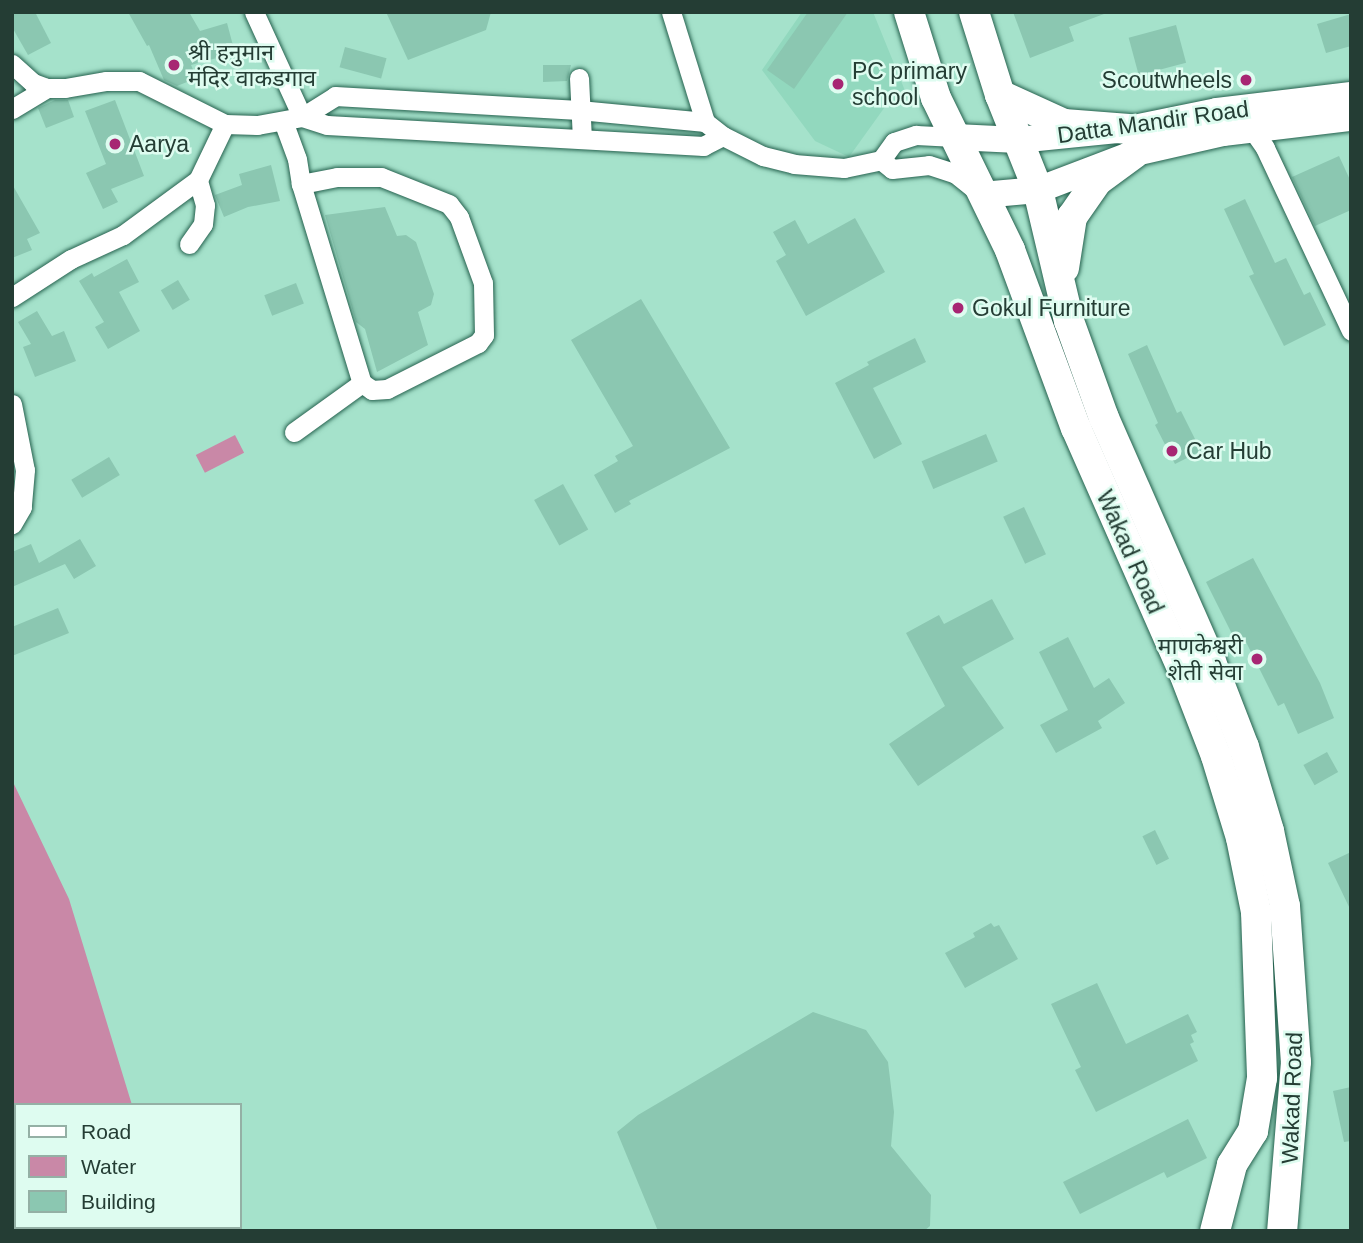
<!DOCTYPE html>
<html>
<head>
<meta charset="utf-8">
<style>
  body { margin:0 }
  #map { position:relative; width:1363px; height:1243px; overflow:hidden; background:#a5e2cb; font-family:Helvetica,"Noto Sans Devanagari",sans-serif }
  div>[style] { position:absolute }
  .built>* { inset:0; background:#92d8be }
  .water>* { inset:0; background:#c988a7; transform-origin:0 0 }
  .building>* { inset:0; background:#8bc7b1; transform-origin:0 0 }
  .roads { filter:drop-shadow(0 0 2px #26624f) drop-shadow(0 0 2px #26624f) }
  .street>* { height:19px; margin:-9.5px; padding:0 9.5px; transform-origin:9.5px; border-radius:9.5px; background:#fff }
  .secondary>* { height:26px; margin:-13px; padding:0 13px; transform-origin:13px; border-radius:13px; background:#fff }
  .primary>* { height:30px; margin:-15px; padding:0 15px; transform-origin:15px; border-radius:15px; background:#fff }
  .dots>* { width:19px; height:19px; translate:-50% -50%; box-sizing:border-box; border:4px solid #defcf0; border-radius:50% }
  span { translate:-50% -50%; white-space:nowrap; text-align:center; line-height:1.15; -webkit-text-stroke:5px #defcf0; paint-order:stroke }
  .poi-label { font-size:23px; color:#243d34 }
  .left { translate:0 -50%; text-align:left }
  .right { translate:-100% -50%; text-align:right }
  .street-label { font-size:23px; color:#243d34 }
  .frame { position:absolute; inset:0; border:14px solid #243d34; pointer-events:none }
  .legend { position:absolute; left:14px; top:1103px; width:228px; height:126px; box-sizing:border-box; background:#defcf0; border:2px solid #94b0a5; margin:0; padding:9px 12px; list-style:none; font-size:21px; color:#243d34 }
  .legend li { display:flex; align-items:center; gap:14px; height:35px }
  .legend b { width:35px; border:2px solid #94b0a5 }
</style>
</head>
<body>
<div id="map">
  <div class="built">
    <div style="clip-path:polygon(802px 12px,873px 12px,908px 98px,887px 104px,849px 157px,815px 141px,762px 70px)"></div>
  </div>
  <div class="water">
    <div style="left:235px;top:435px;width:20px;height:44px;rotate:63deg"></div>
    <div style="clip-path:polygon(12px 780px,69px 899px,132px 1105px,16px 1105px,16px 1227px,170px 1227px,171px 1231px,12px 1231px)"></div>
  </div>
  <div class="building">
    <div style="clip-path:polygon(12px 12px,35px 12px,51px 43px,28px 55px,12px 27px)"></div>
    <div style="clip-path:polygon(128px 12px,189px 12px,200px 31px,227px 23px,235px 53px,191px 65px,197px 78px,177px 86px,164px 80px,149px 45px,147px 46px)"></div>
    <div style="clip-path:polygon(386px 12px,491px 12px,486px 30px,408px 60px)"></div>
    <div style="clip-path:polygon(808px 12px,848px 12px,794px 89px,767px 70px)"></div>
    <div style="clip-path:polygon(1013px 12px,1104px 12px,1104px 14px,1069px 27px,1074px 41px,1030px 58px)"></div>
    <div style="clip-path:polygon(1351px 14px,1351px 46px,1326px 53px,1317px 24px)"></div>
    <div style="left:1176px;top:25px;width:39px;height:49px;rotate:75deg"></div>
    <div style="left:345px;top:47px;width:43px;height:21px;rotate:15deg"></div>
    <div style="clip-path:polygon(543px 65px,571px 65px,567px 81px,543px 82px)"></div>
    <div style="clip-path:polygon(55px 100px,68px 100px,74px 117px,46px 128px,38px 108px)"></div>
    <div style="clip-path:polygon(115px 100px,144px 176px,111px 189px,118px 202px,103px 209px,86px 173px,106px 164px,85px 111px)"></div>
    <div style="clip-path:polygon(1339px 156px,1351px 182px,1351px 210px,1315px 226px,1292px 177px)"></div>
    <div style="clip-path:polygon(271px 165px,280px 201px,248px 207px,224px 217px,215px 195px,242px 185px,239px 174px)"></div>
    <div style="clip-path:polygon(12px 184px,40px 233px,27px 239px,32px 250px,12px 258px)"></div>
    <div style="clip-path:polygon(1245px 199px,1275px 263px,1286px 258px,1304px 295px,1310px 292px,1326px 325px,1284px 346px,1249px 276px,1254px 274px,1224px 209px)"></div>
    <div style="clip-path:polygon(385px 207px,397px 236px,406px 235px,416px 242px,434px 294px,431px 305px,418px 312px,428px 345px,377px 372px,365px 329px,356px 322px,325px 215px)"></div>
    <div style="clip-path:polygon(855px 218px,885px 272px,806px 316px,776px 261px,786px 255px,773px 232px,795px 220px,808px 244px)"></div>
    <div style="clip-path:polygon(127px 259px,139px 282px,119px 292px,140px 331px,108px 349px,95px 327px,104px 322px,79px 281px,92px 273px,94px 277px)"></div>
    <div style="left:178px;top:280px;width:23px;height:20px;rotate:59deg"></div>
    <div style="left:296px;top:283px;width:22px;height:34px;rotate:69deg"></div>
    <div style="clip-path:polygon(641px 299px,730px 448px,629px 501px,631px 504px,615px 513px,594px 475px,618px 461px,615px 456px,633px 446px,571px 340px)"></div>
    <div style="clip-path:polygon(37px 311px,52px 336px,64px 331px,76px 361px,35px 377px,23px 347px,31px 344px,18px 322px)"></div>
    <div style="clip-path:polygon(915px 338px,926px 362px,873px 388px,902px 444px,874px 459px,835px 383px,869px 365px,867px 362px)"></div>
    <div style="clip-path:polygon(1147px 345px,1177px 413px,1181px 411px,1201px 451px,1175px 464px,1155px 425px,1158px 423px,1128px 354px)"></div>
    <div style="left:986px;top:434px;width:30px;height:70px;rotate:67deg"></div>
    <div style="left:109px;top:457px;width:21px;height:44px;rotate:59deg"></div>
    <div style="left:563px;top:484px;width:52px;height:33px;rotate:61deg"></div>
    <div style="left:1024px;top:507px;width:52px;height:23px;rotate:65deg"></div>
    <div style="clip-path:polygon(80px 539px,96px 566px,74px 579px,65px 564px,12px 587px,12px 552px,31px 544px,39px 563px)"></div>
    <div style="clip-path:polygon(1253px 558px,1320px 683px,1334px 718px,1298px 734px,1284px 703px,1278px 706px,1246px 642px,1238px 646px,1206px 582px)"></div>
    <div style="clip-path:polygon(992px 599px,1014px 639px,962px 667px,1004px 728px,918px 786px,889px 744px,945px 706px,906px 633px,939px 615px,944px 624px)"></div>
    <div style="clip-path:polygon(58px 608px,69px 633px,12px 656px,12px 627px)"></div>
    <div style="clip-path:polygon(1068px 637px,1094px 688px,1109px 678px,1125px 703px,1098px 721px,1102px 728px,1056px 753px,1040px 725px,1068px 710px,1039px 652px)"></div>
    <div style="left:1327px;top:752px;width:23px;height:27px;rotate:61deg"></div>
    <div style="left:1155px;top:830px;width:32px;height:14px;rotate:64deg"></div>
    <div style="clip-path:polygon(1351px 852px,1351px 911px,1328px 863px)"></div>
    <div style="clip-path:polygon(991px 923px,994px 927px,999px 925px,1018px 959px,965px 988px,945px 953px,975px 937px,973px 933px)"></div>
    <div style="clip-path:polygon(1097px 983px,1126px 1044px,1188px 1014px,1197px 1032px,1191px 1035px,1194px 1042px,1190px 1044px,1198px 1061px,1096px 1112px,1075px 1070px,1081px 1067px,1051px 1004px)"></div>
    <div style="clip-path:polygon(813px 1012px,866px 1030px,888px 1062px,894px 1112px,891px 1146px,931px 1195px,930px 1226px,924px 1231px,658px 1231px,617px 1132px,638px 1115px)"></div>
    <div style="clip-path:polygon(1351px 1087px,1351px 1141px,1344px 1142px,1333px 1091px)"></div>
    <div style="clip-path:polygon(1188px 1119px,1207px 1158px,1167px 1178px,1164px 1172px,1080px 1214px,1063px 1182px)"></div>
  </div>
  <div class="roads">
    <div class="street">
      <div style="left:254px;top:12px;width:115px;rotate:65.4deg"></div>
      <div style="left:302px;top:117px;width:26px;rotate:18deg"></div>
      <div style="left:327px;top:125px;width:377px;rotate:3.2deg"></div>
      <div style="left:703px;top:146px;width:22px;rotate:-27deg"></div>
      <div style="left:671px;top:12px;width:115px;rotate:72.8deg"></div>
      <div style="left:12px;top:64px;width:28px;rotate:42deg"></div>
      <div style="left:33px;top:83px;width:15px;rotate:20deg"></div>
      <div style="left:47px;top:88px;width:18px"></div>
      <div style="left:65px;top:88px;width:42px;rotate:-9.7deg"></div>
      <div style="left:106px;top:81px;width:33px"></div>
      <div style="left:139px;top:81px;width:96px;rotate:26.6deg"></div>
      <div style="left:225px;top:124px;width:32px;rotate:2deg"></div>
      <div style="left:257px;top:125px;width:46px;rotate:-10.1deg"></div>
      <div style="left:302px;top:117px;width:39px;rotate:-32deg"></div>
      <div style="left:335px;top:96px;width:244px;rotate:3.3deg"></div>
      <div style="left:579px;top:110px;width:127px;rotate:5.4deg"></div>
      <div style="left:705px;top:122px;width:23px;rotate:38deg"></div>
      <div style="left:723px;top:136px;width:45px;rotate:26.6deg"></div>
      <div style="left:763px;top:156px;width:32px;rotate:14deg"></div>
      <div style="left:794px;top:164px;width:50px;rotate:4.6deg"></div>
      <div style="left:844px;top:168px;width:38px;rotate:-12deg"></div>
      <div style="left:579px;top:78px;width:61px;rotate:87.2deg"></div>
      <div style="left:12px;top:109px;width:41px;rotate:-31deg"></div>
      <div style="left:283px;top:121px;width:40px;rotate:69.8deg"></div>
      <div style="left:297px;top:159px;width:25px;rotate:81deg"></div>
      <div style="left:301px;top:184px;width:208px;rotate:73deg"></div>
      <div style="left:362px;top:383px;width:12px;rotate:35deg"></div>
      <div style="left:372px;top:390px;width:15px;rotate:-4deg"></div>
      <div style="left:387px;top:389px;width:102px;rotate:-26.8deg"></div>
      <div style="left:478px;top:343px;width:10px;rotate:-53deg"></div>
      <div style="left:484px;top:335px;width:52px;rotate:-91.1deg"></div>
      <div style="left:483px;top:283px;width:70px;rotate:-110deg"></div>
      <div style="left:459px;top:217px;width:16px;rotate:-128deg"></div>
      <div style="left:449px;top:204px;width:73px;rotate:-158.3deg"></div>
      <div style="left:381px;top:177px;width:44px;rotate:180deg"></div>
      <div style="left:337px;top:177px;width:37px;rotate:169deg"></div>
      <div style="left:1254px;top:132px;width:19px;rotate:55deg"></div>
      <div style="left:1265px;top:148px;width:202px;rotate:64.8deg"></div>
      <div style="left:881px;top:160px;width:14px;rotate:39deg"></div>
      <div style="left:892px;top:169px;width:37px;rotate:-6deg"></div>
      <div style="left:929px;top:165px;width:28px;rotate:18deg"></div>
      <div style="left:956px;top:174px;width:28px;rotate:39deg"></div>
      <div style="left:881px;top:160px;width:22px;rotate:-54deg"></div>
      <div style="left:894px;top:142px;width:23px;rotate:-18deg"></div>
      <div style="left:916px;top:135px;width:39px;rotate:3deg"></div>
      <div style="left:189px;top:244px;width:24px;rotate:-55deg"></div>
      <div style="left:203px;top:224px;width:19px;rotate:-84deg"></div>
      <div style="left:205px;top:205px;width:26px;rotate:-106deg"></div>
      <div style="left:12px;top:297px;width:70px;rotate:-32.8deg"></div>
      <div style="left:71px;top:259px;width:57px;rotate:-24.8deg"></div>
      <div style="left:123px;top:235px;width:93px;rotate:-36.3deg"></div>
      <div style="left:198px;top:180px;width:62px;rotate:-64.3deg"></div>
      <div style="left:12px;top:404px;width:67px;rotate:78.9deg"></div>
      <div style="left:25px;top:470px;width:37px;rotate:95deg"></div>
      <div style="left:22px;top:507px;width:20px;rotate:120deg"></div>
      <div style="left:294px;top:432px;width:84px;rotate:-35.8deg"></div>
    </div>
    <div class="secondary">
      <div style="left:955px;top:137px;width:63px;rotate:2.7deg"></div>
      <div style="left:1018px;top:140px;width:112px;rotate:-5.7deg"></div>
      <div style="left:1129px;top:129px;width:90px;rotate:-11.6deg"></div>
      <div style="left:1217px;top:111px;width:135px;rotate:-6.8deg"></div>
      <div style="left:982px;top:195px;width:56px;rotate:-5.1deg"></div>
      <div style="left:1038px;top:190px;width:104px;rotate:-20.9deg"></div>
      <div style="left:1135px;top:153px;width:90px;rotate:-12.8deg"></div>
      <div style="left:1223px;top:133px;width:129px;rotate:-6.7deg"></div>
    </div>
    <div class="primary">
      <div style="left:909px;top:12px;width:90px;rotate:72.6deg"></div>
      <div style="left:936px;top:98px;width:169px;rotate:64deg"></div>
      <div style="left:1010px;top:250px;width:190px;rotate:69.7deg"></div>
      <div style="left:1076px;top:428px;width:268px;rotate:66.2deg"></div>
      <div style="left:1184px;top:673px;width:89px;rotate:68.9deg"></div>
      <div style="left:1216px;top:756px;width:86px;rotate:73deg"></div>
      <div style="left:1241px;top:838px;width:76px;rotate:78.5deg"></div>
      <div style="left:1256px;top:912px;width:166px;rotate:87.9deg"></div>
      <div style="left:1262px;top:1078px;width:54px;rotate:99.6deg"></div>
      <div style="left:1253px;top:1131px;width:40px;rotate:122deg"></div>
      <div style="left:1232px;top:1165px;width:68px;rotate:104.4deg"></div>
      <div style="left:974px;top:12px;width:87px;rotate:72.6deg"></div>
      <div style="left:1000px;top:95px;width:102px;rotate:68.2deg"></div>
      <div style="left:1038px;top:190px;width:135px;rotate:76.7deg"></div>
      <div style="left:1069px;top:321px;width:103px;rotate:70.2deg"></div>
      <div style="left:1104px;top:418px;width:266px;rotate:66.3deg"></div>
      <div style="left:1211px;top:662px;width:91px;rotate:68.8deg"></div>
      <div style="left:1244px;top:747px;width:88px;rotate:73.4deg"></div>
      <div style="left:1269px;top:831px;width:77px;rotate:78deg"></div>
      <div style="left:1285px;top:906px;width:156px;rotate:86deg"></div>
      <div style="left:1296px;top:1062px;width:170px;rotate:94.7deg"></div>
      <div style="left:1000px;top:95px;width:70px;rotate:24.4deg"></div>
      <div style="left:1064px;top:124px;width:65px;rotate:4.4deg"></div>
      <div style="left:1064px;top:268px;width:52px;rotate:-81.1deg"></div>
      <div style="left:1072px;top:217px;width:44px;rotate:-55.2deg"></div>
      <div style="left:1097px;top:181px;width:47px;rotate:-36.4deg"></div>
    </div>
  </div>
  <div class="dots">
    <div style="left:174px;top:65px;background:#a72673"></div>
    <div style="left:1246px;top:80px;background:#a72673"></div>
    <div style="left:838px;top:84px;background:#a72673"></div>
    <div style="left:115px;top:144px;background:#a72673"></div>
    <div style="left:958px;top:308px;background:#a72673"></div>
    <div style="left:1172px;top:451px;background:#a72673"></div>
    <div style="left:1257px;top:659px;background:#a72673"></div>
  </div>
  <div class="poi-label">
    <span class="left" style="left:188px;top:65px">श्री हनुमान<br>मंदिर वाकडगाव</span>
    <span class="left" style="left:852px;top:84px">PC primary<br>school</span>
    <span class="right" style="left:1232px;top:80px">Scoutwheels</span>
    <span class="left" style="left:129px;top:144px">Aarya</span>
    <span class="left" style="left:972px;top:308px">Gokul Furniture</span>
    <span class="left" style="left:1186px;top:451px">Car Hub</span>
    <span class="right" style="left:1243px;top:659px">माणकेश्वरी<br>शेती सेवा</span>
  </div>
  <div class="street-label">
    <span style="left:1153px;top:122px;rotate:-8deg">Datta Mandir Road</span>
    <span style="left:1130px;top:552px;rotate:66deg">Wakad Road</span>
    <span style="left:1292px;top:1098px;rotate:-88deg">Wakad Road</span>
  </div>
  <div class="frame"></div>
  <ul class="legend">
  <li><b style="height:9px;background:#fff"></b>Road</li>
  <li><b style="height:19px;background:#c988a7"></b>Water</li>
  <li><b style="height:19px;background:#8bc7b1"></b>Building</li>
  </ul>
</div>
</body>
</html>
